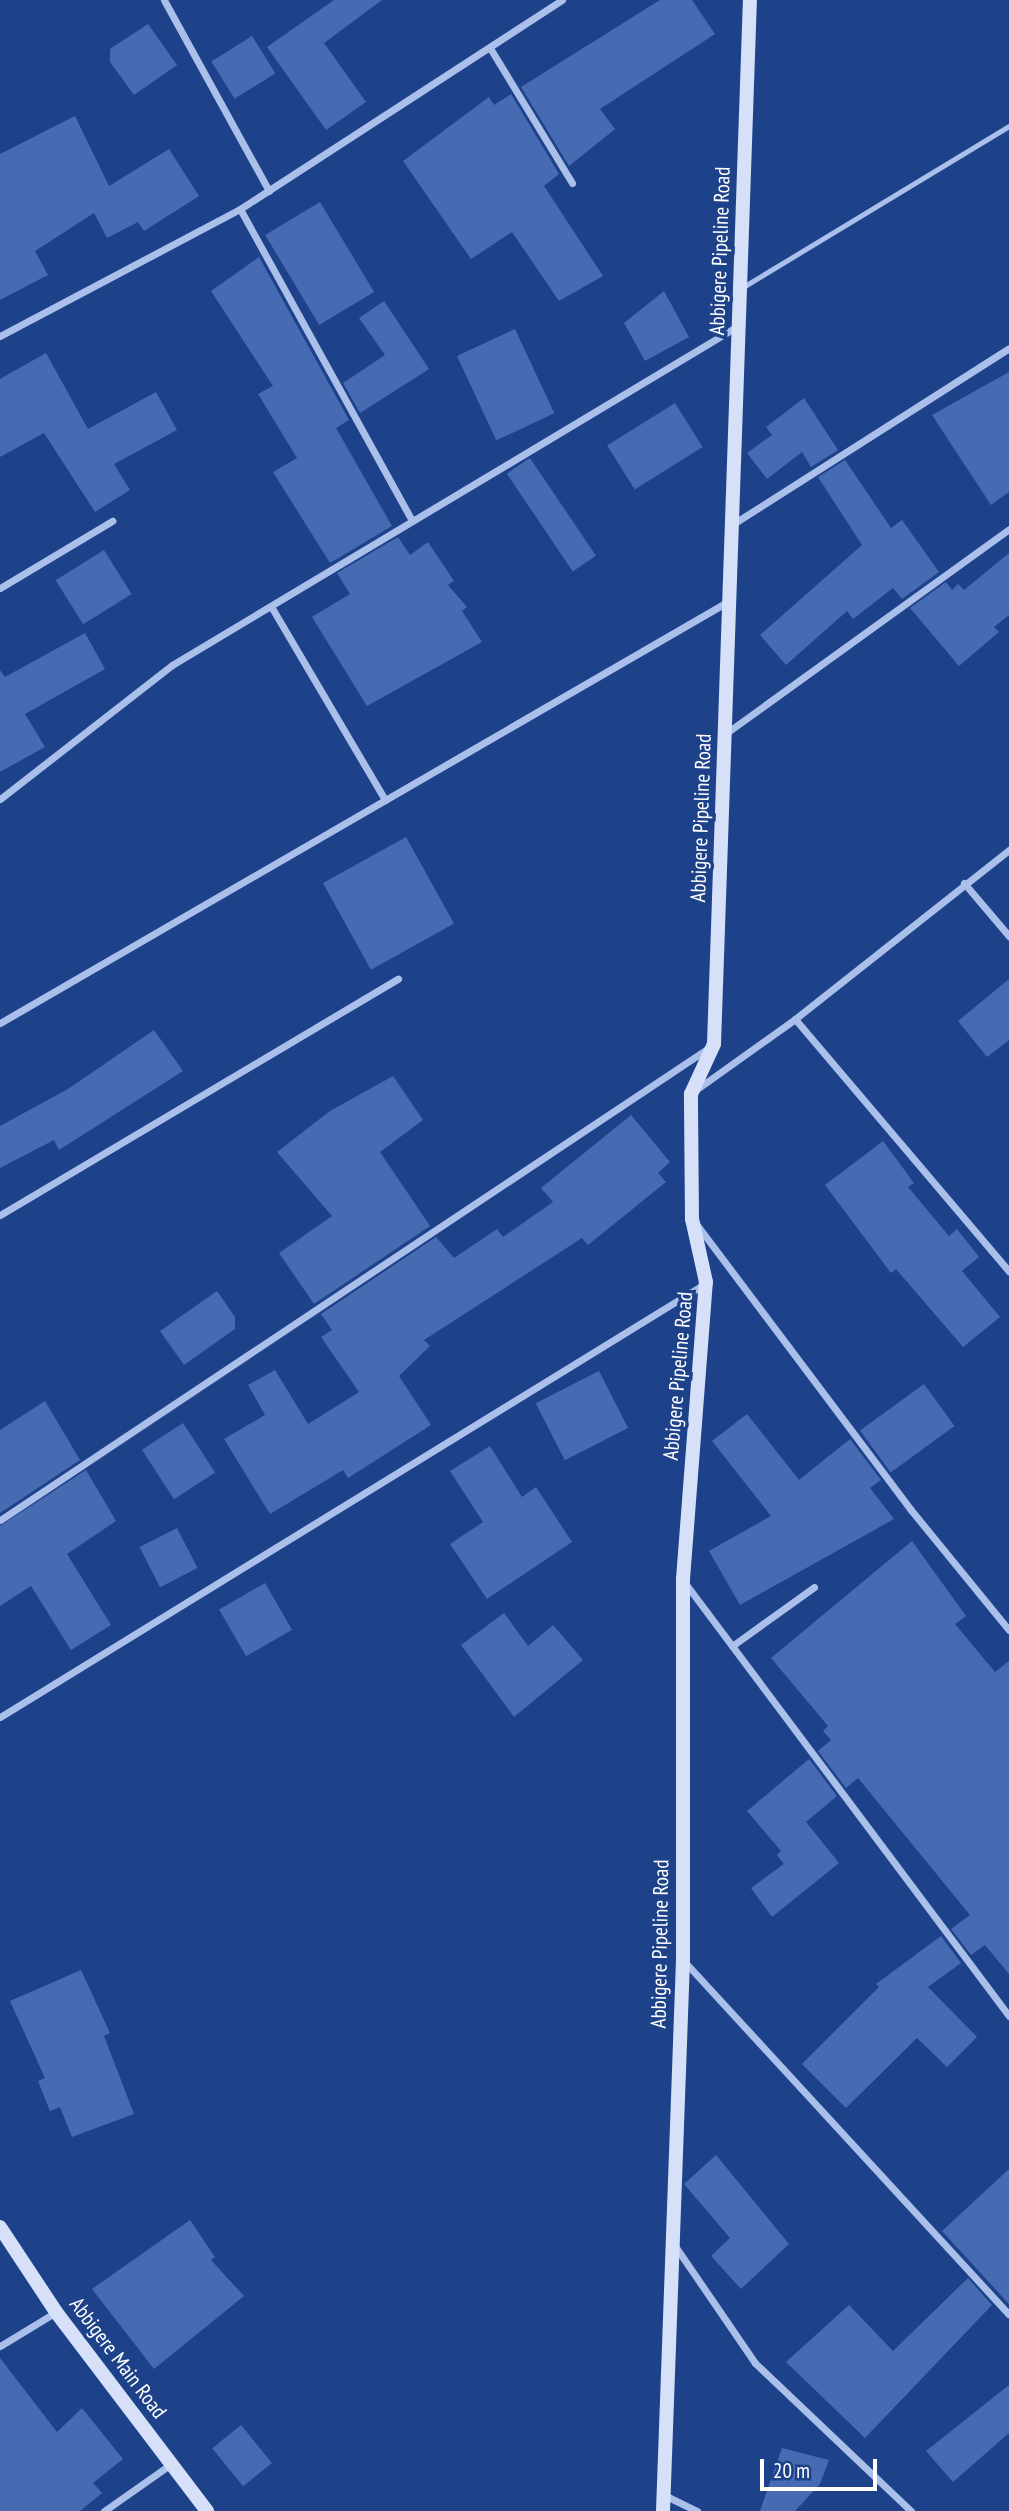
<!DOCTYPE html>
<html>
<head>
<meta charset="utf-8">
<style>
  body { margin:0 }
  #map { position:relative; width:1009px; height:2511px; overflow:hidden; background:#1e428a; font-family:"PT Sans Narrow",sans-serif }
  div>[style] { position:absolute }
  .building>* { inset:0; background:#476bb2; transform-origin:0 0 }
  .lane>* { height:5px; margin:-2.5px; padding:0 2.5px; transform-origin:2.5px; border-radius:2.5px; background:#aac0eb }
  .street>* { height:7px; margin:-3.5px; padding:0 3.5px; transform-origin:3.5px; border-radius:3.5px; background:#aac0eb }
  .secondary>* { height:14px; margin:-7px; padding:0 7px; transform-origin:7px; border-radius:7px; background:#d6e1f9 }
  span { translate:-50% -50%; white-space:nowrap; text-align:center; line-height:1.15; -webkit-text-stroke:7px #1e428a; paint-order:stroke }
  .street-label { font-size:21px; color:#fff }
  .scale { position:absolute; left:760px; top:2459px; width:117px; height:32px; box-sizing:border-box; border:4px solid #fff; border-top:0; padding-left:9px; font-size:21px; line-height:24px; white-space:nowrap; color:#fff; -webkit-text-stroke:5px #1e428a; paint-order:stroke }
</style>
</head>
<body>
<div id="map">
  <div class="building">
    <div style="clip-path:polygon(334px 0,382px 0,324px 43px,366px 102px,326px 130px,267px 47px)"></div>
    <div style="clip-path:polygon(660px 0,692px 0,715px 34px,600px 109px,615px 129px,569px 166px,521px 87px)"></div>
    <div style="clip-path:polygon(148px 24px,177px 65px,134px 95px,110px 62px,110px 49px)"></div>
    <div style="left:252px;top:36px;width:44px;height:48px;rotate:58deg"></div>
    <div style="clip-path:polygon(511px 94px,559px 174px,544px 186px,603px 276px,559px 301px,512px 232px,471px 259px,403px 161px,489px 97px,494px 105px)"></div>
    <div style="clip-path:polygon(75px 116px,109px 186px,169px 149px,199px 196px,144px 231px,138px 222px,107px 238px,94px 213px,35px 251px,48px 275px,0 300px,0 154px)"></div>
    <div style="left:320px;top:202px;width:105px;height:64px;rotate:59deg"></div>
    <div style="clip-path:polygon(259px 257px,349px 420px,336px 428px,392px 526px,330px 563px,273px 472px,297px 458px,258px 394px,273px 386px,211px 291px)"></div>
    <div style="clip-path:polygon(664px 291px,689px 337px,645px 361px,624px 323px)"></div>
    <div style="clip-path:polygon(384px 301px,429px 369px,360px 413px,343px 383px,385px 355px,359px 318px)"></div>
    <div style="left:515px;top:329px;width:93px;height:64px;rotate:65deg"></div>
    <div style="clip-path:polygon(46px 353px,88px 429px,156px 392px,177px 430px,114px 464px,130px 490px,95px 512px,44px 433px,0 457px,0 379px)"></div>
    <div style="clip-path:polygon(1009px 372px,1009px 492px,991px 505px,932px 415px)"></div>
    <div style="clip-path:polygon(804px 398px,838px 450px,811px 467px,802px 452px,767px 479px,747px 453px,772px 435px,766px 427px)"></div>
    <div style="left:675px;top:403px;width:52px;height:80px;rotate:58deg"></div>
    <div style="left:530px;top:458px;width:118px;height:28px;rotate:56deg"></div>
    <div style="clip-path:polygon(845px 460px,891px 528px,902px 520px,939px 572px,902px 599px,893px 588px,853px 619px,847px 611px,786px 665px,760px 635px,862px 545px,818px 477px)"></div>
    <div style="clip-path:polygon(398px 537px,410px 555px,428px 542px,454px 581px,448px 585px,467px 607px,462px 611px,482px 642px,367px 706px,312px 617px,350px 594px,337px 573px)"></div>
    <div style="left:104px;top:550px;width:52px;height:57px;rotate:58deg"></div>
    <div style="clip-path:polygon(1009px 553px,1009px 615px,994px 627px,999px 632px,959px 666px,910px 608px,946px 582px,952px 590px,958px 584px,964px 590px)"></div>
    <div style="clip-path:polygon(85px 633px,105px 669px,25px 714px,45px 747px,0 772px,0 670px,5px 677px)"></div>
    <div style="left:406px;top:837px;width:99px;height:95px;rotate:61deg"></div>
    <div style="clip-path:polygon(1009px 979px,1009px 1040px,987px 1057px,958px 1021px)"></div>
    <div style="clip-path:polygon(154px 1030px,183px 1071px,59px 1150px,54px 1140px,0 1168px,0 1126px,68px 1089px)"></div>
    <div style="clip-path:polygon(393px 1076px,423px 1120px,380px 1152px,430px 1226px,314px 1304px,279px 1253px,332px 1216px,277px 1152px,330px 1111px)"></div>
    <div style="clip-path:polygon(631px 1115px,670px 1162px,658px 1173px,666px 1182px,588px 1245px,582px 1238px,424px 1340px,430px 1346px,399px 1376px,431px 1425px,348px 1478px,343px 1470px,270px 1514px,224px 1439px,265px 1415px,248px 1385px,275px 1370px,308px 1424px,359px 1392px,321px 1337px,332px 1330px,321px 1314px,436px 1237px,454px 1258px,497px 1229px,503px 1237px,553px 1202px,541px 1188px)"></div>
    <div style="clip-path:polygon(883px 1141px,914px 1183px,908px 1187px,949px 1236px,957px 1229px,979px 1257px,962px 1271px,1000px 1317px,963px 1347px,896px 1269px,891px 1273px,825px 1185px)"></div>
    <div style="clip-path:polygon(217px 1291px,235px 1317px,235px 1329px,184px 1365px,160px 1331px)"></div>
    <div style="left:599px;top:1371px;width:64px;height:71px;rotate:63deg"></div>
    <div style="left:924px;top:1384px;width:52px;height:79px;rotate:54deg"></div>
    <div style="clip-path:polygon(45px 1401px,80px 1460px,0 1513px,0 1430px)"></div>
    <div style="clip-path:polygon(747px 1414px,799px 1480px,850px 1439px,881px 1480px,870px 1488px,894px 1519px,740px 1605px,709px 1551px,771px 1516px,712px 1441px)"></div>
    <div style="left:183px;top:1423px;width:59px;height:49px;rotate:57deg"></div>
    <div style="clip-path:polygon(490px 1446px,522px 1497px,536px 1487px,572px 1542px,487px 1599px,450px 1544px,483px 1522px,450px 1471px)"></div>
    <div style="clip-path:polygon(86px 1470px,116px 1521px,67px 1554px,111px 1625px,71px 1650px,31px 1586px,0 1606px,0 1526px)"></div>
    <div style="left:177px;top:1528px;width:45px;height:42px;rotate:63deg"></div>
    <div style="clip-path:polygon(912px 1541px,966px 1616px,955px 1624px,995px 1672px,1009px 1661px,1009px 1974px,985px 1945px,971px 1955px,951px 1929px,970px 1915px,858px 1778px,846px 1788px,818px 1751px,831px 1740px,823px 1731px,828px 1726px,771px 1658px)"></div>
    <div style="left:265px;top:1583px;width:54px;height:53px;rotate:60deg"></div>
    <div style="clip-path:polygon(504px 1613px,528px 1646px,553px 1625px,583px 1660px,514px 1717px,461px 1645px)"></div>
    <div style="clip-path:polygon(809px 1759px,837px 1796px,806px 1822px,839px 1863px,772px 1917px,751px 1888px,784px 1864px,777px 1855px,781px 1851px,747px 1811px)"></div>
    <div style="clip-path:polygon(941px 1936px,961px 1963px,928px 1987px,977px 2037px,947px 2067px,917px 2038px,846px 2108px,802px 2064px,879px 1987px,876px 1984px)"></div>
    <div style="clip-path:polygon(81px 1970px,110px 2033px,104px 2036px,134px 2114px,72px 2137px,60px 2107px,50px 2111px,38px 2081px,45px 2078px,10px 2001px)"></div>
    <div style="clip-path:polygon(716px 2155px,789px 2244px,741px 2289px,711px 2256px,730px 2238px,684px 2184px)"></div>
    <div style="clip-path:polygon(1009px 2169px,1009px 2304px,942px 2231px)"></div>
    <div style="clip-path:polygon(190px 2220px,215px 2257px,211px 2260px,244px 2296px,154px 2369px,92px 2289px)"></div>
    <div style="clip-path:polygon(968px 2278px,992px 2305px,865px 2438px,786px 2362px,849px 2305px,893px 2351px)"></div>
    <div style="clip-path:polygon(0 2358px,57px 2432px,82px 2408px,123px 2459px,93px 2483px,102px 2493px,80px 2511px,0 2511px)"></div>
    <div style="clip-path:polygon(1009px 2385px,1009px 2433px,953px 2482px,926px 2451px)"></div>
    <div style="left:241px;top:2425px;width:49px;height:37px;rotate:51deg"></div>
    <div style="clip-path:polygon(782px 2448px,829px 2460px,820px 2484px,795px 2511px,760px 2511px)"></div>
  </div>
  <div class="lane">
    <div style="left:743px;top:287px;width:311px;rotate:-31.2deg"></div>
  </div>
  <div class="street">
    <div style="left:164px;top:0;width:218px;rotate:61.2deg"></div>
    <div style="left:490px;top:48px;width:158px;rotate:58.7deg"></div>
    <div style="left:240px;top:209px;width:356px;rotate:61.1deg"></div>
    <div style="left:0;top:336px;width:272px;rotate:-27.9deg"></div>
    <div style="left:240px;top:209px;width:384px;rotate:-33deg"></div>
    <div style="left:733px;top:524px;width:327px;rotate:-32.5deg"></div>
    <div style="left:0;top:588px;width:131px;rotate:-30.9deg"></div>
    <div style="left:272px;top:608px;width:223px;rotate:59.5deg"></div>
    <div style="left:725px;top:734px;width:350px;rotate:-35.8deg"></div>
    <div style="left:0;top:799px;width:218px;rotate:-37.9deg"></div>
    <div style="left:172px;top:665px;width:660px;rotate:-30.92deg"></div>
    <div style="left:964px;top:883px;width:70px;rotate:49.7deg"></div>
    <div style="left:795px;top:1019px;width:331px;rotate:49.7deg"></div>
    <div style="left:0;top:1023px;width:842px;rotate:-30.07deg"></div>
    <div style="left:697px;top:1089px;width:120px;rotate:-35.5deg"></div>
    <div style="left:795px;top:1019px;width:273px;rotate:-38.3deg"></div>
    <div style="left:0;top:1215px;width:463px;rotate:-30.7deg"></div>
    <div style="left:697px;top:1225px;width:356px;rotate:53.1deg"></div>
    <div style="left:911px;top:1510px;width:155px;rotate:50.8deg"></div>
    <div style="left:0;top:1520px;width:853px;rotate:-33.67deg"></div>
    <div style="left:685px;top:1583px;width:541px;rotate:53.19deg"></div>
    <div style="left:732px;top:1646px;width:101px;rotate:-35.7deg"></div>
    <div style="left:0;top:1717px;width:829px;rotate:-31.58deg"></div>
    <div style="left:683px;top:1960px;width:481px;rotate:47.4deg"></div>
    <div style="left:675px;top:2246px;width:142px;rotate:55.6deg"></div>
    <div style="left:755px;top:2363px;width:215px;rotate:43.5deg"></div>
    <div style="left:0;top:2346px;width:66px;rotate:-31.3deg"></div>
    <div style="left:664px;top:2495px;width:37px;rotate:26deg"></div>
    <div style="left:104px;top:2511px;width:82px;rotate:-35deg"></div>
  </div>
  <div class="secondary">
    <div style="left:0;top:2227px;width:102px;rotate:56.6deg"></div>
    <div style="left:56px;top:2312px;width:250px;rotate:52.8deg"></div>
    <div style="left:663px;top:2511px;width:552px;rotate:-87.92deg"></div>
    <div style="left:683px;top:1959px;width:380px;rotate:-90deg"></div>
    <div style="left:683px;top:1579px;width:298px;rotate:-85.6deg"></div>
    <div style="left:706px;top:1282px;width:65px;rotate:-102.5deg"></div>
    <div style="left:692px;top:1219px;width:125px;rotate:-90.5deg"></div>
    <div style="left:691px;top:1094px;width:55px;rotate:-65.3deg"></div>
    <div style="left:714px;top:1044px;width:1045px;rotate:-88.03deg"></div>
  </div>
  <div class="street-label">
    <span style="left:720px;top:251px;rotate:-88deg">Abbigere Pipeline Road</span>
    <span style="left:701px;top:818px;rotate:-88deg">Abbigere Pipeline Road</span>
    <span style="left:678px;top:1376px;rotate:-85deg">Abbigere Pipeline Road</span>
    <span style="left:660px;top:1944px;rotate:-89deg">Abbigere Pipeline Road</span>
    <span style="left:118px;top:2358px;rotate:53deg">Abbigere Main Road</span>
  </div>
  <div class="scale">20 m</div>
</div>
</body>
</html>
